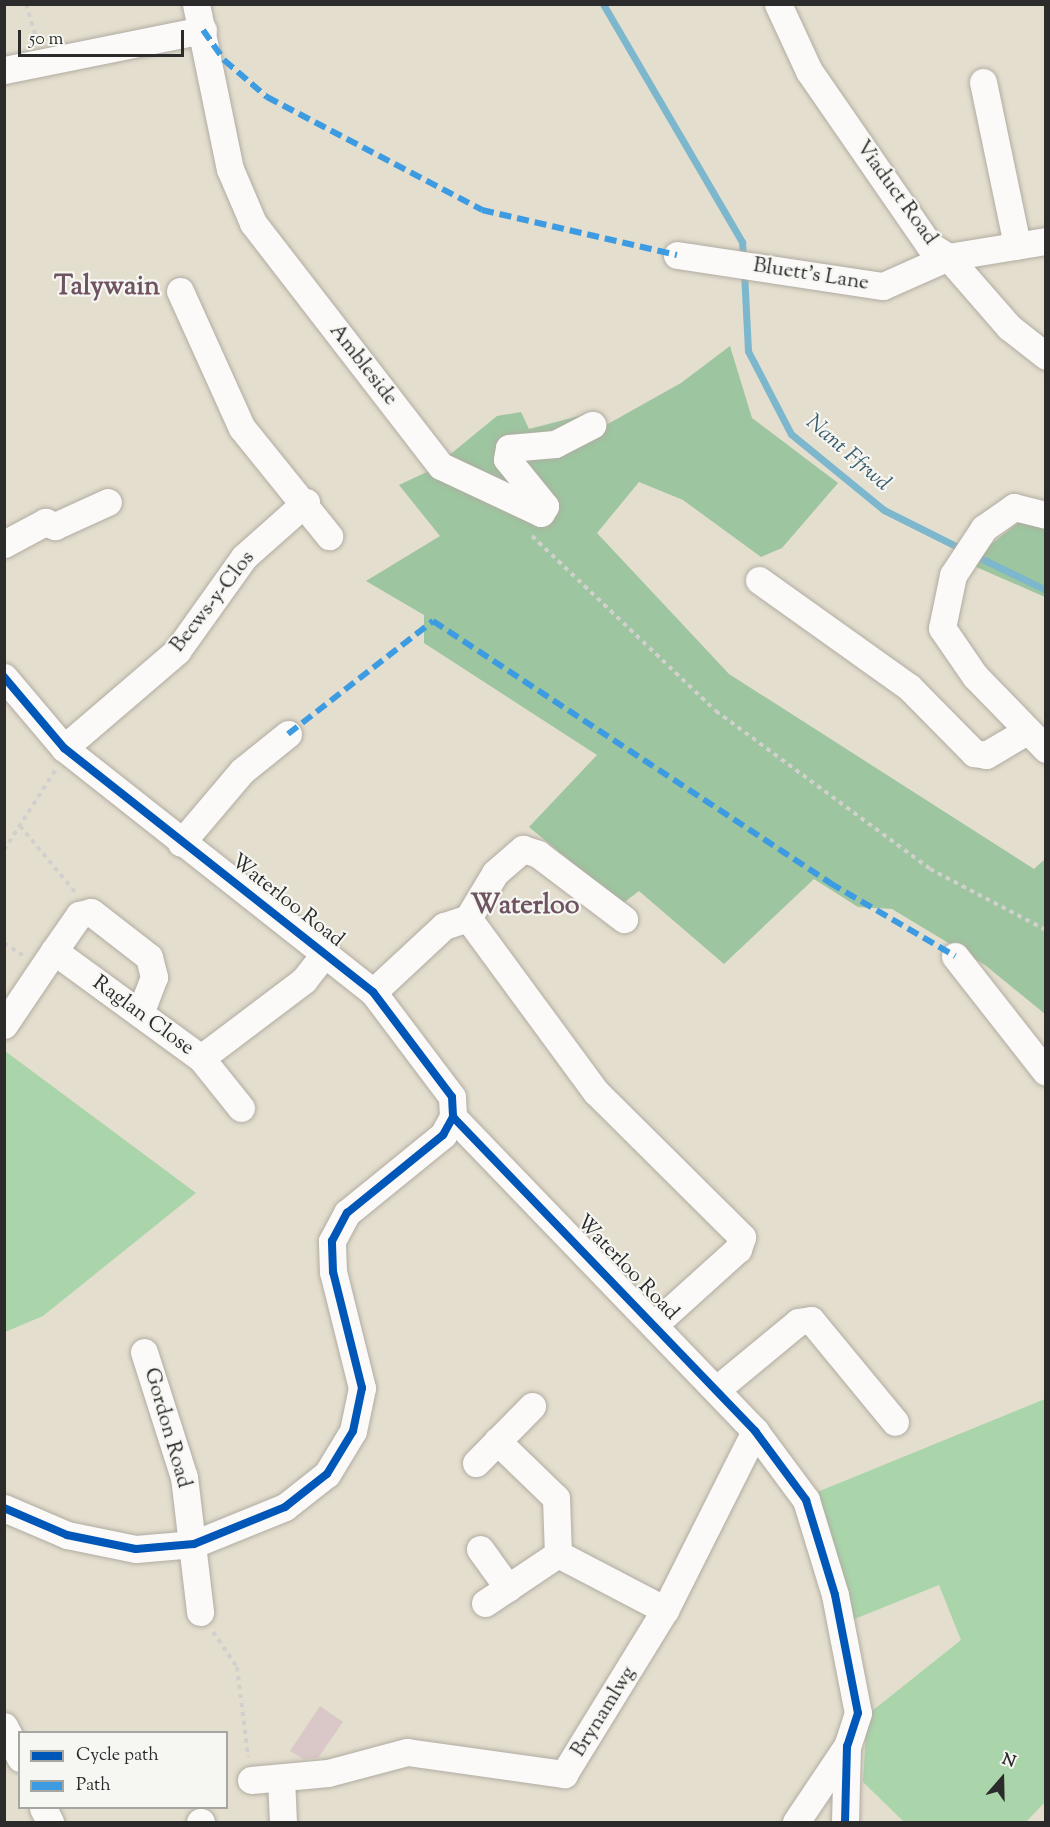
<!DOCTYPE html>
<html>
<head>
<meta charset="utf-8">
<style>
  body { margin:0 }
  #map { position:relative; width:1050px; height:1827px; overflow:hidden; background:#e4dece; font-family:"Sorts Mill Goudy",serif }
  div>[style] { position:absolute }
  .green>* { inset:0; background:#aad4aa }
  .forest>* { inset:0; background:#9dc59f }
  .stream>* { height:7px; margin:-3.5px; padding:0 3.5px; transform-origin:3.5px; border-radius:3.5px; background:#7cb7cd }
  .building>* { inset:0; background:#dac8c8 }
  .path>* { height:4px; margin-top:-2px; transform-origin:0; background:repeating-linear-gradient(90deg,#d1d0cc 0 4.5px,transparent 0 9px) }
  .roads { filter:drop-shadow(0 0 2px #b0aca2) drop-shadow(0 0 2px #b0aca2) }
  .minor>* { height:27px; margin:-13.5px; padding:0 13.5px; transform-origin:13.5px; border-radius:13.5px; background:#fbfaf8 }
  .quiet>* { height:6px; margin-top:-3px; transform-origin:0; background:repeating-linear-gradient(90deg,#3d9ce1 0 12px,transparent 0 18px) }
  .cycleway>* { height:8px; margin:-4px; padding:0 4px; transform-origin:4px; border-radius:4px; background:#0057b8 }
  span { translate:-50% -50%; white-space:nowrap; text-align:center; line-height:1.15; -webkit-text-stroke:4.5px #f6f6f2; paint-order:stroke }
  .street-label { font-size:21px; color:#2b2b2b }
  .water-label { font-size:22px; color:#395c6b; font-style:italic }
  .district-label { font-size:27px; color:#6f5361; font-weight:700 }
  .frame { position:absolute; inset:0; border:6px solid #2b2b2b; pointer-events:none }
  .legend { position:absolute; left:18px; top:1731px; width:210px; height:78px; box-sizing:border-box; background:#f6f6f2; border:2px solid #a5a5a2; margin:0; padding:8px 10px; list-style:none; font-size:18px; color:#2b2b2b }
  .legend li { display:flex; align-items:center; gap:12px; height:30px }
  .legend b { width:30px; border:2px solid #a5a5a2 }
  .north { position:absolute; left:972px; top:1749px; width:60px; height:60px; -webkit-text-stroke:4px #f6f6f2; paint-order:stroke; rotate:20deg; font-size:16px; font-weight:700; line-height:24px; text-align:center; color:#2b2b2b }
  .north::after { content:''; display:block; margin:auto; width:21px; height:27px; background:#2b2b2b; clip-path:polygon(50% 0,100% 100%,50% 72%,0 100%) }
  .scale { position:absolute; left:18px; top:30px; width:166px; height:27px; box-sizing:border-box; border:3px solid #2b2b2b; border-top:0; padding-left:8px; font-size:18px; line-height:21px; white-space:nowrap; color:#2b2b2b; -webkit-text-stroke:4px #f6f6f2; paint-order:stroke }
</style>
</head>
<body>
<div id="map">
  <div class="green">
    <div style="clip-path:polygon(5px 1051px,196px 1193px,43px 1316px,5px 1332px)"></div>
    <div style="clip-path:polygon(1045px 1399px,1046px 1801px,1026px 1822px,904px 1822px,863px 1782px,867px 1715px,961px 1640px,939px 1585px,847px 1622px,810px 1495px)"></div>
  </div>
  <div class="forest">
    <div style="clip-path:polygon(730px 346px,752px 418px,838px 483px,782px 548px,761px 557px,683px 500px,639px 482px,597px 533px,729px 674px,1034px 869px,1045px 859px,1045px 1014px,985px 965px,892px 909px,858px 907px,814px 879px,724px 964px,639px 891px,622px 904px,529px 827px,597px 755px,424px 643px,424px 615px,366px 581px,440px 536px,399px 485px,431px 470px,497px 416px,521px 412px,529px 429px,587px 414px,606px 425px,681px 383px)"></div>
    <div style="clip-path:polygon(1045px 521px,1045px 597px,967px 563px,1018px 523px)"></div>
  </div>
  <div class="stream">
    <div style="left:603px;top:4px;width:276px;rotate:59.7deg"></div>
    <div style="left:742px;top:242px;width:16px;rotate:86deg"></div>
    <div style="left:744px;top:272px;width:79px;rotate:87.1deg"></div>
    <div style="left:748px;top:351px;width:93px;rotate:62.6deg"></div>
    <div style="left:791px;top:434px;width:120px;rotate:39.3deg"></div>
    <div style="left:884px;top:510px;width:89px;rotate:26.6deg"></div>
    <div style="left:974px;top:555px;width:80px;rotate:25.9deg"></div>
  </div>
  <div class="building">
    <div style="clip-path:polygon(320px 1706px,343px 1722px,318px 1758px,303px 1759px,290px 1751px)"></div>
  </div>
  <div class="path">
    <div style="left:26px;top:4px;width:39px;rotate:73deg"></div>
    <div style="left:532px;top:536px;width:254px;rotate:43.6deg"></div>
    <div style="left:716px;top:711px;width:266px;rotate:36.4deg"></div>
    <div style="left:930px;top:869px;width:131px;rotate:27.7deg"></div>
    <div style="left:20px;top:826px;width:86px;rotate:50.2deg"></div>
    <div style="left:4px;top:850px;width:96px;rotate:-57.3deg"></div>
    <div style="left:4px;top:943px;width:24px;rotate:33deg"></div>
    <div style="left:213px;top:1632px;width:42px;rotate:55.6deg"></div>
    <div style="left:237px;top:1667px;width:91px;rotate:83deg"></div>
  </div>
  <div class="roads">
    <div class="minor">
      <div style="left:196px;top:4px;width:168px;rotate:78.4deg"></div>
      <div style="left:230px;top:169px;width:59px;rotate:66.9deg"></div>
      <div style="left:253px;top:223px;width:307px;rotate:52.3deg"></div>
      <div style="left:441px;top:466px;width:110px;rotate:25.2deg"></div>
      <div style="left:541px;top:513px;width:8px;rotate:-60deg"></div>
      <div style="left:545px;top:506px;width:60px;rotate:-129deg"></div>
      <div style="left:507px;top:459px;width:11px;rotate:-80deg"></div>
      <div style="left:509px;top:448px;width:46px;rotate:-5deg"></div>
      <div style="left:555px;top:444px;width:42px;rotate:-27.2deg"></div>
      <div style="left:778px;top:4px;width:74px;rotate:65.2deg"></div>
      <div style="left:809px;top:71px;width:211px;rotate:55.4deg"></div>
      <div style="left:929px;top:245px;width:22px;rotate:32deg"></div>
      <div style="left:948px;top:257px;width:93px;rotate:48.9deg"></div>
      <div style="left:1009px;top:327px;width:47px;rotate:38.1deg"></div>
      <div style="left:4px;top:70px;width:203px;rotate:-11.4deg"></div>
      <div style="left:983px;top:82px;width:167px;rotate:78.2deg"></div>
      <div style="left:677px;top:255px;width:208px;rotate:8.6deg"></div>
      <div style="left:883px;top:286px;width:71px;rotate:-24deg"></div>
      <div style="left:948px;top:257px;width:99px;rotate:-9.3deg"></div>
      <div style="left:180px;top:291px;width:150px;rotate:65.7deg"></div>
      <div style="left:242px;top:428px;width:139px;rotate:51.1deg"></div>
      <div style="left:1046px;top:515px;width:33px;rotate:-166deg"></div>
      <div style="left:1014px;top:507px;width:37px;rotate:145deg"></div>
      <div style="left:984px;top:528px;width:56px;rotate:123.4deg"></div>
      <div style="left:953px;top:575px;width:54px;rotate:101.7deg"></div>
      <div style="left:942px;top:628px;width:58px;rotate:55.5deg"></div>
      <div style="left:975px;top:676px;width:102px;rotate:45.8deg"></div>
      <div style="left:4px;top:544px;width:47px;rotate:-28.2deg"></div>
      <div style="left:45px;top:522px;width:11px;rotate:22deg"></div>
      <div style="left:55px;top:526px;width:58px;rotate:-24.4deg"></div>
      <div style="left:759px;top:580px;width:184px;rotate:35.5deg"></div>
      <div style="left:909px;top:687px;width:93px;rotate:45.4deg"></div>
      <div style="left:974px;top:753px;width:12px;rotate:9deg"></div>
      <div style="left:986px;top:755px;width:45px;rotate:-30.5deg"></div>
      <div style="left:4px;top:677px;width:93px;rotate:49.8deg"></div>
      <div style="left:64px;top:748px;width:394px;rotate:38.3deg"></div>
      <div style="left:373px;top:992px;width:131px;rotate:53deg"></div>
      <div style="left:452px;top:1097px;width:20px;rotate:87deg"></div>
      <div style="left:453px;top:1117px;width:436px;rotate:46.1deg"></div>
      <div style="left:755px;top:1431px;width:86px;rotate:53.5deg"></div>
      <div style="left:806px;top:1500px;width:99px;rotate:73deg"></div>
      <div style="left:835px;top:1595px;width:120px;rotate:79deg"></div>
      <div style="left:858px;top:1713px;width:35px;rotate:108deg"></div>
      <div style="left:847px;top:1746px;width:76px;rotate:91.5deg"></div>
      <div style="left:64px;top:748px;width:149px;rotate:-40.6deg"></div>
      <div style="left:177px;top:651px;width:115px;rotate:-54.5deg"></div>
      <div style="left:244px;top:557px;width:83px;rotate:-41.6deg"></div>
      <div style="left:181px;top:843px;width:94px;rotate:-49.7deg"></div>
      <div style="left:242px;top:771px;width:59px;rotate:-38.8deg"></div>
      <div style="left:468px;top:918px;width:52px;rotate:-59deg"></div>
      <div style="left:495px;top:873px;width:37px;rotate:-41deg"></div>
      <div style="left:523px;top:849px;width:16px;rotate:18deg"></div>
      <div style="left:538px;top:854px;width:108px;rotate:37.1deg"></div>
      <div style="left:54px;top:951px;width:44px;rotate:-55.2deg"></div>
      <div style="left:79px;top:915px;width:12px;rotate:-14deg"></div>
      <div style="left:91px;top:912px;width:73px;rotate:37.8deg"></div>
      <div style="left:149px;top:957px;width:21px;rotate:76deg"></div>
      <div style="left:154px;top:977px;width:39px;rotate:111deg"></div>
      <div style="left:955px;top:956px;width:147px;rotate:51.9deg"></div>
      <div style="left:373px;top:992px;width:97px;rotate:-42.9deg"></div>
      <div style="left:444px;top:926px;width:25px;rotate:-18deg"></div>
      <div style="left:468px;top:918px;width:216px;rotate:53.7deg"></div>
      <div style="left:596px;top:1092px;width:206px;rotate:44.8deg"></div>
      <div style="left:742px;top:1237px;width:13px;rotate:108deg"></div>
      <div style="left:738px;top:1249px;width:110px;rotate:137.9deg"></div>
      <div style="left:4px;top:1025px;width:89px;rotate:-56deg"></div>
      <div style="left:54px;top:951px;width:182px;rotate:36.1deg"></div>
      <div style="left:201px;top:1058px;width:129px;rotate:-37.1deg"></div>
      <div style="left:304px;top:980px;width:34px;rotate:-52deg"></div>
      <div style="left:201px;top:1058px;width:64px;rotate:51.3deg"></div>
      <div style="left:144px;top:1352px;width:131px;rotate:72.3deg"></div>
      <div style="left:184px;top:1477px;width:136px;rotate:83.2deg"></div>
      <div style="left:717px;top:1389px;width:105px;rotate:-39.6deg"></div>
      <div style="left:798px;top:1322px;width:13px;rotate:-9deg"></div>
      <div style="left:811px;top:1320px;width:132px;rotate:50.5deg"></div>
      <div style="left:497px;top:1441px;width:82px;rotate:44deg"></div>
      <div style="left:556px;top:1498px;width:56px;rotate:88deg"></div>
      <div style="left:476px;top:1463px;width:80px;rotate:-45.5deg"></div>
      <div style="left:4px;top:1508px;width:69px;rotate:23.2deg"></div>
      <div style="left:67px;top:1535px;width:70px;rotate:11.5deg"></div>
      <div style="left:136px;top:1549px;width:58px;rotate:-4.9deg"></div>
      <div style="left:194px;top:1544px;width:98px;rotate:-22.1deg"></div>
      <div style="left:285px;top:1507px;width:53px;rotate:-38.2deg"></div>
      <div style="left:327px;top:1474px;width:50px;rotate:-58.8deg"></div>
      <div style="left:353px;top:1431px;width:44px;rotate:-78.2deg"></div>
      <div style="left:362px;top:1388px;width:120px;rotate:-104deg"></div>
      <div style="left:333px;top:1272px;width:31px;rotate:-92deg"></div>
      <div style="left:332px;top:1241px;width:32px;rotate:-62deg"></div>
      <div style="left:347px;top:1213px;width:124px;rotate:-39.1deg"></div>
      <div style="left:443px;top:1135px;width:21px;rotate:-61deg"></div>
      <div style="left:480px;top:1549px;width:48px;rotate:54.3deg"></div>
      <div style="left:558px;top:1554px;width:121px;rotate:27.6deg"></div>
      <div style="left:485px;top:1603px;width:88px;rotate:-33.9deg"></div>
      <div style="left:4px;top:1726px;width:36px;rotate:63deg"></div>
      <div style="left:281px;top:1778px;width:44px;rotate:87.4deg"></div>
      <div style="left:251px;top:1780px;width:77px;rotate:-5.2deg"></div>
      <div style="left:328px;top:1773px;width:82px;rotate:-14.9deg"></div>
      <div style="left:407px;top:1752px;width:159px;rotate:8deg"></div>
      <div style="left:564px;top:1774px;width:193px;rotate:-58.4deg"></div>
      <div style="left:665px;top:1610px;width:200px;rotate:-63.3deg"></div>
      <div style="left:43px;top:1808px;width:16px;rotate:63deg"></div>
      <div style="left:200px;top:1822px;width:1px"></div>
      <div style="left:796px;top:1822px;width:92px;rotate:-56.1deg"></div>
    </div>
  </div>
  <div class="quiet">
    <div style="left:203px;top:30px;width:37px;rotate:55deg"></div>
    <div style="left:224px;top:60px;width:57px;rotate:40.7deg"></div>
    <div style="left:267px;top:97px;width:243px;rotate:27.7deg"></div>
    <div style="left:482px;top:210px;width:200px;rotate:13deg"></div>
    <div style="left:288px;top:734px;width:184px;rotate:-37.9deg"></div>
    <div style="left:433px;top:621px;width:476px;rotate:33.4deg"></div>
    <div style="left:830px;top:883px;width:145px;rotate:30.3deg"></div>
  </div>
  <div class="cycleway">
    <div style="left:4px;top:677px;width:93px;rotate:49.8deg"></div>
    <div style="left:64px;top:748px;width:394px;rotate:38.3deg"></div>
    <div style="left:373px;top:992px;width:131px;rotate:53deg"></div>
    <div style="left:452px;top:1097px;width:20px;rotate:87deg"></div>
    <div style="left:453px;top:1117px;width:436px;rotate:46.1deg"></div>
    <div style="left:755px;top:1431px;width:86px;rotate:53.5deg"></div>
    <div style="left:806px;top:1500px;width:99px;rotate:73deg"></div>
    <div style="left:835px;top:1595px;width:120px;rotate:79deg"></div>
    <div style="left:858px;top:1713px;width:35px;rotate:108deg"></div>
    <div style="left:847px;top:1746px;width:76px;rotate:91.5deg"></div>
    <div style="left:4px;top:1508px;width:69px;rotate:23.2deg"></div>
    <div style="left:67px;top:1535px;width:70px;rotate:11.5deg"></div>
    <div style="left:136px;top:1549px;width:58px;rotate:-4.9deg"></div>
    <div style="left:194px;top:1544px;width:98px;rotate:-22.1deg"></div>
    <div style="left:285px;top:1507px;width:53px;rotate:-38.2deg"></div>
    <div style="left:327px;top:1474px;width:50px;rotate:-58.8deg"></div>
    <div style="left:353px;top:1431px;width:44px;rotate:-78.2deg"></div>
    <div style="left:362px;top:1388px;width:120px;rotate:-104deg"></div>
    <div style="left:333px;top:1272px;width:31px;rotate:-92deg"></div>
    <div style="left:332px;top:1241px;width:32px;rotate:-62deg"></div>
    <div style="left:347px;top:1213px;width:124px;rotate:-39.1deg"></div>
    <div style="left:443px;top:1135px;width:21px;rotate:-61deg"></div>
  </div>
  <div class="street-label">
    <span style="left:896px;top:193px;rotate:54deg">Viaduct Road</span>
    <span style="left:811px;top:275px;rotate:9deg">Bluett's Lane</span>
    <span style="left:363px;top:365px;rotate:52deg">Ambleside</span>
    <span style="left:213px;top:602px;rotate:-52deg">Becws-y-Clos</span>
    <span style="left:287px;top:901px;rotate:38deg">Waterloo Road</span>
    <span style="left:143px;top:1016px;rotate:36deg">Raglan Close</span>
    <span style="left:627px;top:1268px;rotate:46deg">Waterloo Road</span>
    <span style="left:167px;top:1428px;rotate:74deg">Gordon Road</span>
    <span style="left:604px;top:1712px;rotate:-58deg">Brynamlwg</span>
  </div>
  <div class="water-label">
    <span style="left:847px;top:454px;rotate:41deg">Nant Ffrwd</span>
  </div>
  <div class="district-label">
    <span style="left:107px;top:288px">Talywain</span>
    <span style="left:525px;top:907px">Waterloo</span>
  </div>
  <div class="frame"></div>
  <ul class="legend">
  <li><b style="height:8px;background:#0057b8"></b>Cycle path</li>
  <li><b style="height:8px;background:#3d9ce1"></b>Path</li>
  </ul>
  <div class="north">N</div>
  <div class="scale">50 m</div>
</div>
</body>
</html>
